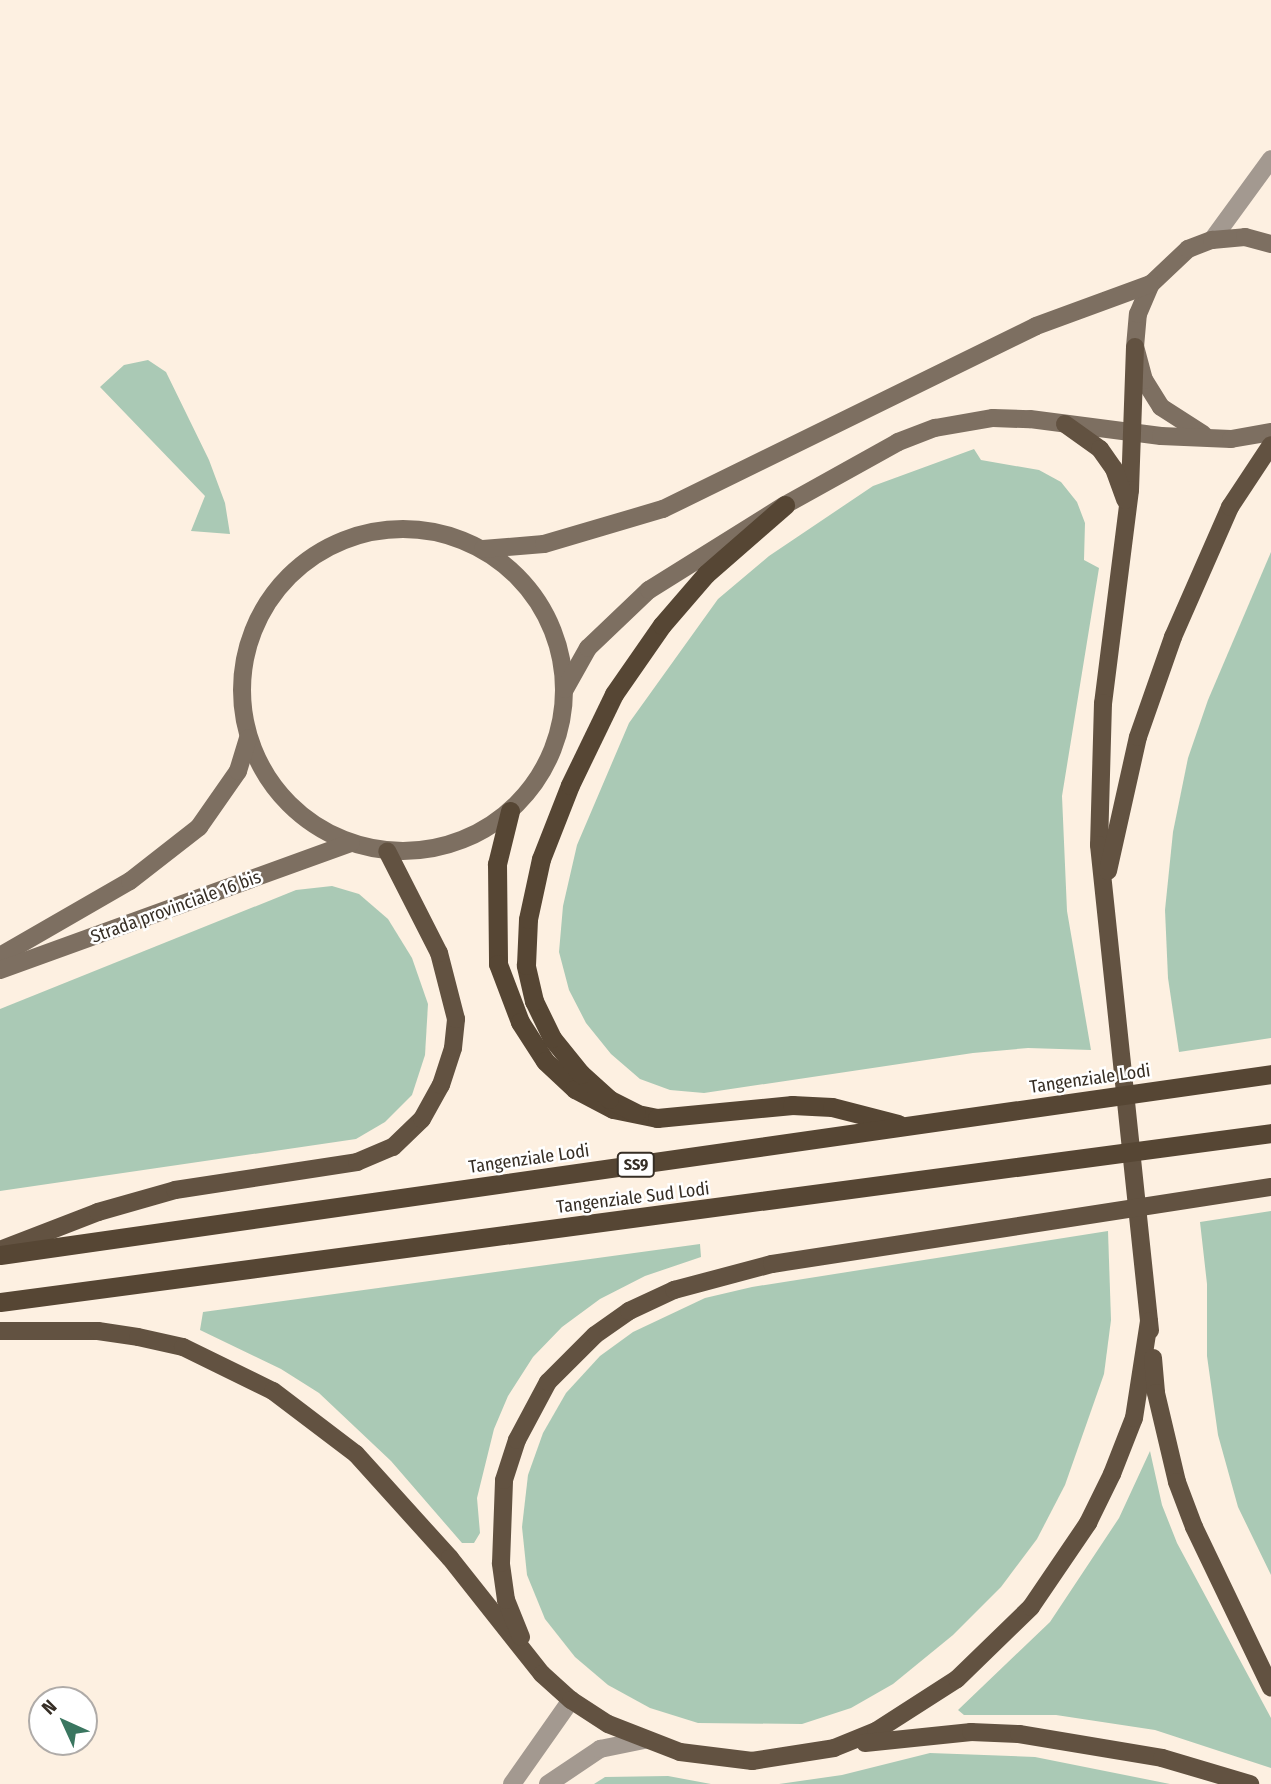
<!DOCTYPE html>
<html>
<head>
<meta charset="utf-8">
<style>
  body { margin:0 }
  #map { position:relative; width:1271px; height:1784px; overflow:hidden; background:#fdf0e1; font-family:"Fira Sans Condensed",sans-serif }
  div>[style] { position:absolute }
  .green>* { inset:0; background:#aac9b5 }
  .minor>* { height:18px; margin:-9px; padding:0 9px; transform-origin:9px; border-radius:9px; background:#a39990 }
  .tertiary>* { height:18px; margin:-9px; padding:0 9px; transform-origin:9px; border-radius:9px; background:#a39990 }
  .secondary>* { height:18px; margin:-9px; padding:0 9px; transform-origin:9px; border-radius:9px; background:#7d6f61 }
  .secondary>.ring { margin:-9px; padding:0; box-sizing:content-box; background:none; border:18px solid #7d6f61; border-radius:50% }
  .primary>* { height:18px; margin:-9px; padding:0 9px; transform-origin:9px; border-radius:9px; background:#625241 }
  .trunk>* { height:19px; margin:-9.5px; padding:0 9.5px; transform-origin:9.5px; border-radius:9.5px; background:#564634 }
  span { translate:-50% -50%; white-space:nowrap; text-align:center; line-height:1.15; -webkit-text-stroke:5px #fff; paint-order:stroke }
  .shield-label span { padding:2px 5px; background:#fff; border:2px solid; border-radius:5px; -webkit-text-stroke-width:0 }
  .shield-label { font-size:16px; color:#362e25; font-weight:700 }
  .street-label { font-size:18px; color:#362e25 }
  .north { position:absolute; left:28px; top:1686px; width:70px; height:70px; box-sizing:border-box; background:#fff; border:2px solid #afaba8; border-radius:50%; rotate:315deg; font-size:19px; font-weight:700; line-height:28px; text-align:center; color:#362e25 }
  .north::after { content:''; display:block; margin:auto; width:24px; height:32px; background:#3a7660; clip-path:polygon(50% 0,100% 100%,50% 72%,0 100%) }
</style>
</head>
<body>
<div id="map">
  <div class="green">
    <div style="clip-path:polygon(148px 360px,166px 372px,209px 460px,225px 503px,230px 534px,191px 531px,205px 496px,100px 387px,124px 365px)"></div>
    <div style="clip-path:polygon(974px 449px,981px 460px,1039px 470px,1061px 482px,1077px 502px,1085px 523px,1084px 560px,1099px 568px,1062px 796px,1067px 911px,1091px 1050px,1028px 1048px,973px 1053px,704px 1093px,670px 1090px,640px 1079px,611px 1054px,586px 1023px,569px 990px,559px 952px,563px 906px,577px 845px,629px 723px,718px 599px,769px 556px,873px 486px)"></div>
    <div style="clip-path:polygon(1271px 552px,1271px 1038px,1179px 1052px,1168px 978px,1165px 910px,1173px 832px,1188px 758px,1208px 700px)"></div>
    <div style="clip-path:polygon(332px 886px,359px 894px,388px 919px,412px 958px,428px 1004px,425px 1055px,412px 1095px,385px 1122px,356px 1139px,0 1191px,0 1009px,296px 890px)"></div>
    <div style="clip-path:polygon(1271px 1211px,1271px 1575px,1238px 1507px,1218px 1435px,1207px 1356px,1207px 1284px,1200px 1222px)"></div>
    <div style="clip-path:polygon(1108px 1231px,1111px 1320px,1104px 1374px,1065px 1485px,1037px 1539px,1001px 1587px,953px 1635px,893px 1684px,851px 1708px,802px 1724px,698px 1723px,650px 1708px,608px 1685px,575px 1657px,545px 1619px,527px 1575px,522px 1527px,528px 1475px,543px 1433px,566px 1393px,600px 1356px,633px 1332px,705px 1298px,752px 1287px)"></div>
    <div style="clip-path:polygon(700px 1244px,701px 1257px,645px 1276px,600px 1299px,562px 1327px,533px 1357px,508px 1396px,494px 1429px,477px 1498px,480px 1533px,474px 1543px,462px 1543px,391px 1461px,319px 1393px,281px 1369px,200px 1330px,203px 1312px)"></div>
    <div style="clip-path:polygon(1150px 1451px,1162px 1505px,1177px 1543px,1271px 1718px,1271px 1768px,1155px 1730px,1056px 1715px,964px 1715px,958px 1710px,1050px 1622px,1119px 1518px)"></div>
    <div style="clip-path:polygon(930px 1753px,1035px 1757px,1170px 1784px,779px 1784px,842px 1775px)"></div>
    <div style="clip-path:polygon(668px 1776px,711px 1784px,594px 1784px,605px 1777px)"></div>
  </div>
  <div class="minor">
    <div style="left:512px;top:1784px;width:103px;rotate:-54.9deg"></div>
    <div style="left:548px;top:1784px;width:63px;rotate:-33.9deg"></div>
    <div style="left:600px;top:1749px;width:45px;rotate:-11.6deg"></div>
  </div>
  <div class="tertiary">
    <div style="left:1212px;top:240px;width:100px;rotate:-53.9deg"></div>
  </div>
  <div class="secondary">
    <div style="left:1203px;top:434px;width:50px;rotate:-147.3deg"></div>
    <div style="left:1161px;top:407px;width:32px;rotate:-122deg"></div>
    <div style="left:1144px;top:380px;width:34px;rotate:-105deg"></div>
    <div style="left:1135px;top:347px;width:33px;rotate:-85deg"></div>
    <div style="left:1138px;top:314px;width:33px;rotate:-67deg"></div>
    <div style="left:1151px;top:284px;width:51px;rotate:-43.4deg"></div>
    <div style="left:1188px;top:249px;width:26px;rotate:-21deg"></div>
    <div style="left:1212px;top:240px;width:33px;rotate:-5deg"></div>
    <div style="left:1245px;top:237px;width:27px;rotate:15deg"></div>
    <div class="ring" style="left:242px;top:529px;width:304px;height:304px"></div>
    <div style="left:483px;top:549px;width:61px;rotate:-4.7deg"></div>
    <div style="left:544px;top:544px;width:124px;rotate:-16.4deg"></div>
    <div style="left:663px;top:509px;width:415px;rotate:-26.1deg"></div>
    <div style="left:1036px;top:326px;width:122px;rotate:-20.1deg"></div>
    <div style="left:565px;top:689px;width:47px;rotate:-60.7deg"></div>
    <div style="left:588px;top:648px;width:84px;rotate:-43.6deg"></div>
    <div style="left:649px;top:590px;width:160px;rotate:-32deg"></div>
    <div style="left:785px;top:505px;width:129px;rotate:-29.1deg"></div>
    <div style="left:898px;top:442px;width:40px;rotate:-21deg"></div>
    <div style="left:935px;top:428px;width:59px;rotate:-9.8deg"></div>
    <div style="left:993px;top:418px;width:37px;rotate:2deg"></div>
    <div style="left:1030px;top:419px;width:132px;rotate:7.4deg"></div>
    <div style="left:1161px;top:436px;width:70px;rotate:2.5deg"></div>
    <div style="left:1231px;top:439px;width:41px;rotate:-9.9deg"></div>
    <div style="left:0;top:956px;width:150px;rotate:-30deg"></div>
    <div style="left:130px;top:881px;width:88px;rotate:-38deg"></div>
    <div style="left:199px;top:827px;width:68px;rotate:-55.1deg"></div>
    <div style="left:238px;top:771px;width:34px;rotate:-73deg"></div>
    <div style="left:0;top:970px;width:373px;rotate:-19.9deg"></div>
  </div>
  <div class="primary">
    <div style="left:1135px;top:347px;width:143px;rotate:92deg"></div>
    <div style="left:1130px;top:490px;width:215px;rotate:97.2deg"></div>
    <div style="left:1103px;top:703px;width:142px;rotate:91.6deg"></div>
    <div style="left:1099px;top:845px;width:488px;rotate:84deg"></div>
    <div style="left:1065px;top:424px;width:43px;rotate:35.5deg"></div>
    <div style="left:1100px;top:449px;width:24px;rotate:55deg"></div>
    <div style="left:1114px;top:469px;width:33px;rotate:70deg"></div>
    <div style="left:1108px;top:871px;width:137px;rotate:-77.4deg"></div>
    <div style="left:1138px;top:737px;width:106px;rotate:-70.7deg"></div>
    <div style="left:1173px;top:637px;width:142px;rotate:-66.3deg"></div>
    <div style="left:1230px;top:507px;width:74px;rotate:-56.5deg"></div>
    <div style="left:0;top:1250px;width:105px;rotate:-21.2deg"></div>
    <div style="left:98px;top:1212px;width:80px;rotate:-15.9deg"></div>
    <div style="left:175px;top:1190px;width:184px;rotate:-8.7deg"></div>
    <div style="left:357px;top:1162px;width:39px;rotate:-23deg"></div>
    <div style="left:393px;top:1147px;width:40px;rotate:-44deg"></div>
    <div style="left:422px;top:1119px;width:39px;rotate:-61deg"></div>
    <div style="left:441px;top:1085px;width:39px;rotate:-72deg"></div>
    <div style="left:453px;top:1048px;width:29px;rotate:-84deg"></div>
    <div style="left:456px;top:1019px;width:68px;rotate:-104.4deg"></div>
    <div style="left:439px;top:953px;width:114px;rotate:-117deg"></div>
    <div style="left:0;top:1331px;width:98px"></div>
    <div style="left:98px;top:1331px;width:40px;rotate:8.5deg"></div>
    <div style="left:138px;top:1337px;width:46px;rotate:12.5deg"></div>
    <div style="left:183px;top:1347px;width:100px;rotate:26.1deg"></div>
    <div style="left:273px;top:1391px;width:104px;rotate:37.2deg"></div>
    <div style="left:356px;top:1454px;width:140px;rotate:47.9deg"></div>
    <div style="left:450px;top:1558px;width:148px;rotate:51.6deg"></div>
    <div style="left:542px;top:1674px;width:39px;rotate:42deg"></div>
    <div style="left:571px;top:1700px;width:44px;rotate:33deg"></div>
    <div style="left:608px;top:1724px;width:77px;rotate:21.3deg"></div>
    <div style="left:680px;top:1752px;width:73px;rotate:7.1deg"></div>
    <div style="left:752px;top:1761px;width:83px;rotate:-9deg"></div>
    <div style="left:834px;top:1748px;width:45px;rotate:-22deg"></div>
    <div style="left:876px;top:1731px;width:96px;rotate:-32.7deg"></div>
    <div style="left:957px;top:1679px;width:103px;rotate:-44.2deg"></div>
    <div style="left:1031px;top:1607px;width:102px;rotate:-55.8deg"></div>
    <div style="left:1088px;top:1523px;width:55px;rotate:-63.9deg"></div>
    <div style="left:1112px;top:1474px;width:60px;rotate:-68.6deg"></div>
    <div style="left:1134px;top:1418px;width:98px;rotate:-81.2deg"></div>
    <div style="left:1153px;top:1358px;width:35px;rotate:85deg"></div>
    <div style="left:1156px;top:1393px;width:91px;rotate:76.7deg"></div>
    <div style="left:1177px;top:1482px;width:48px;rotate:69.3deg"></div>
    <div style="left:1194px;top:1527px;width:178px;rotate:64.4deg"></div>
    <div style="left:521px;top:1637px;width:40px;rotate:-112deg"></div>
    <div style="left:506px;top:1600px;width:37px;rotate:-98deg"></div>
    <div style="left:501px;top:1563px;width:83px;rotate:-87.9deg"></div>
    <div style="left:504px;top:1480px;width:42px;rotate:-72deg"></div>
    <div style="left:517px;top:1440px;width:66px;rotate:-61.9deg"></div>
    <div style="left:548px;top:1382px;width:66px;rotate:-45deg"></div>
    <div style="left:595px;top:1335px;width:42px;rotate:-35.2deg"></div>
    <div style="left:629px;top:1311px;width:50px;rotate:-25deg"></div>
    <div style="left:674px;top:1290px;width:101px;rotate:-14.9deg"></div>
    <div style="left:772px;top:1264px;width:505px;rotate:-8.77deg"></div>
    <div style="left:865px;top:1743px;width:107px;rotate:-5.9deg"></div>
    <div style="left:971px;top:1732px;width:48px;rotate:2.4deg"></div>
    <div style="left:1019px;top:1734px;width:145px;rotate:9.5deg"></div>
    <div style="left:1162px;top:1758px;width:92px;rotate:16.5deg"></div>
  </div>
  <div class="trunk">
    <div style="left:510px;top:811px;width:55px;rotate:103.8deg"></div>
    <div style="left:497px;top:864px;width:100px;rotate:89.4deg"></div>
    <div style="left:498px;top:964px;width:62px;rotate:69.2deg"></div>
    <div style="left:520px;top:1022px;width:46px;rotate:57.3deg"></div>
    <div style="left:545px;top:1061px;width:41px;rotate:43deg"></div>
    <div style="left:575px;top:1089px;width:43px;rotate:27.8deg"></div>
    <div style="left:613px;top:1109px;width:45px;rotate:11.6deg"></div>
    <div style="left:657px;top:1118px;width:136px;rotate:-5.5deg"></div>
    <div style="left:792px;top:1105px;width:40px;rotate:2.9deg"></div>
    <div style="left:832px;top:1107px;width:68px;rotate:14.4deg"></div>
    <div style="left:636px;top:1113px;width:30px;rotate:-153deg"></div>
    <div style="left:609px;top:1099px;width:38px;rotate:-138deg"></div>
    <div style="left:581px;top:1074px;width:46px;rotate:-128.9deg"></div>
    <div style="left:552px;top:1038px;width:41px;rotate:-115.9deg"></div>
    <div style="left:534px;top:1001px;width:37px;rotate:-103deg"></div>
    <div style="left:526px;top:965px;width:46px;rotate:-87.5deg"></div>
    <div style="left:528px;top:919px;width:61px;rotate:-77.8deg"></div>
    <div style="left:541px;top:859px;width:79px;rotate:-68.6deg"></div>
    <div style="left:570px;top:785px;width:101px;rotate:-64.2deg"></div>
    <div style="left:614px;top:694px;width:84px;rotate:-55.2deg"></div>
    <div style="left:662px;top:625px;width:67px;rotate:-49.2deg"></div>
    <div style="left:706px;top:574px;width:105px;rotate:-41.1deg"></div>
    <div style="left:0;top:1255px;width:1284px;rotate:-8.1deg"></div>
    <div style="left:0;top:1302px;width:1282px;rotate:-7.57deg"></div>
  </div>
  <div class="shield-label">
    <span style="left:636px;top:1165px">SS9</span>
  </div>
  <div class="street-label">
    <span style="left:176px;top:907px;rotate:-20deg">Strada provinciale 16 bis</span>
    <span style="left:1090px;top:1079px;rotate:-8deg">Tangenziale Lodi</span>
    <span style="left:529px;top:1159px;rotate:-8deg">Tangenziale Lodi</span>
    <span style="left:633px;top:1198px;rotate:-7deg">Tangenziale Sud Lodi</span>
  </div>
  <div class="north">N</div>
</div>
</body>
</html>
